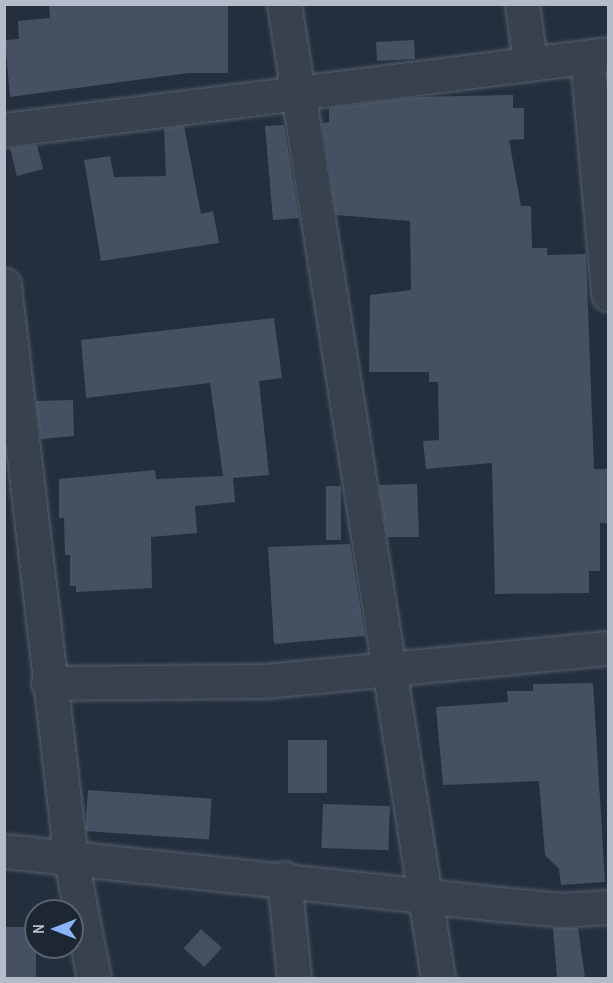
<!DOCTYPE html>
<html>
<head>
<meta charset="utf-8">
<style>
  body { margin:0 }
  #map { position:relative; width:613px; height:983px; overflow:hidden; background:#242f3e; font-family:"Archivo Narrow",sans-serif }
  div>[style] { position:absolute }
  .building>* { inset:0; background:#455162; transform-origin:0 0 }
  .roads { filter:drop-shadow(0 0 2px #565f6c) drop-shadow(0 0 2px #565f6c) }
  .minor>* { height:33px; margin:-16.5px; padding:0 16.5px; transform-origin:16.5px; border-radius:16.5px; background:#38414e }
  span { translate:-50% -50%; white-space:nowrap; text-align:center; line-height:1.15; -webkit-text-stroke:4.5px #1d2633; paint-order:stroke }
  .frame { position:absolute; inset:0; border:6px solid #b4bcc9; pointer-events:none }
  .north { position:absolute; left:24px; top:899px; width:60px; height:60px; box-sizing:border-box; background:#1d2633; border:2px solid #59626f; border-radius:50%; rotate:270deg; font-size:16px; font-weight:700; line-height:24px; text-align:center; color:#b4bcc9 }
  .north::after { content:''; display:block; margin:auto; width:21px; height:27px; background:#8ab4f8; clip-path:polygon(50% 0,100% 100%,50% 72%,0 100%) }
</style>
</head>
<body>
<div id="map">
  <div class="building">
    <div style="clip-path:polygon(49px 4px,228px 4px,228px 73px,188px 73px,10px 97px,5px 40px,19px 39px,18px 21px,50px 18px)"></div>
    <div style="left:414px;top:40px;width:19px;height:38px;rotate:87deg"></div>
    <div style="clip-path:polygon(513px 95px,513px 108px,524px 108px,524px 139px,509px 140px,521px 206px,531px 206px,532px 248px,547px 248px,547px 255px,586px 254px,594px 469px,609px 469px,609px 523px,600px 523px,600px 571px,589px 571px,589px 593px,495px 594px,492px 463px,426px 469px,423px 441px,439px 440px,438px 382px,429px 382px,429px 372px,369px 372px,370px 295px,411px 290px,410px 221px,336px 215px,322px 123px,329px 122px,329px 108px,417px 97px)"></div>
    <div style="clip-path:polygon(284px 125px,299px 218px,273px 220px,265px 126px)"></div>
    <div style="clip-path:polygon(184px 126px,201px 214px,213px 211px,219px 243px,101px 261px,84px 160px,110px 156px,114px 177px,166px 176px,164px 129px)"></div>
    <div style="clip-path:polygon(37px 145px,43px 169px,17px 176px,10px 148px)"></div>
    <div style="clip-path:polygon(274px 318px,282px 378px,259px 381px,269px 475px,233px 478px,235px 502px,195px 506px,197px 533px,151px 537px,152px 588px,76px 592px,76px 586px,70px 586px,70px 555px,65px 555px,64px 518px,59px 518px,59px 479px,155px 470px,156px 479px,223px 476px,210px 383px,86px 398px,81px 340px)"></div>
    <div style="clip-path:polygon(73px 400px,74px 436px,41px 439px,36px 401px)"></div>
    <div style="clip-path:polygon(417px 484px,419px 537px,387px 537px,379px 485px)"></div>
    <div style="left:326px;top:486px;width:15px;height:54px"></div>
    <div style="clip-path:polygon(350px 544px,365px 636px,274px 644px,268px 547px)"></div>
    <div style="clip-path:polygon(593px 683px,605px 882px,561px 885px,559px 869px,545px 855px,539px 781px,443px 785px,436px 707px,508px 702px,507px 691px,533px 691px,533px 684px)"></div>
    <div style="left:288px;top:740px;width:39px;height:53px"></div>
    <div style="left:88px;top:790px;width:124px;height:41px;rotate:4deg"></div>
    <div style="left:323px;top:804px;width:67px;height:44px;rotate:2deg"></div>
    <div style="left:36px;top:927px;width:51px;height:32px;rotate:90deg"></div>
    <div style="clip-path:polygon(553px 928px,578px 928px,585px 978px,557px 978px)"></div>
    <div style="left:201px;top:929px;width:28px;height:26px;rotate:42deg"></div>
  </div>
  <div class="roads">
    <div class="minor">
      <div style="left:284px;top:4px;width:986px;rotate:81.02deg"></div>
      <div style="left:522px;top:4px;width:59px;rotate:82.1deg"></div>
      <div style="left:587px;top:57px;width:238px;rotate:84.9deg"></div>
      <div style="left:4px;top:130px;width:609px;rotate:-7.17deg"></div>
      <div style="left:4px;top:285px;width:579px;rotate:83.35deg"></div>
      <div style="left:71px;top:860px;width:120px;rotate:79deg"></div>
      <div style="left:48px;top:683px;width:217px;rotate:-0.5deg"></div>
      <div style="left:265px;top:681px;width:345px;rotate:-5.5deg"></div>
      <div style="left:4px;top:851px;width:487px;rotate:6.1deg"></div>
      <div style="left:488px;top:903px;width:75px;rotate:5.3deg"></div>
      <div style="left:563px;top:910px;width:45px;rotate:-3.8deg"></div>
      <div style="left:284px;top:878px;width:100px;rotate:84.3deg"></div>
    </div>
  </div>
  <div class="frame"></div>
  <div class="north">N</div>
</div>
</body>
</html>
